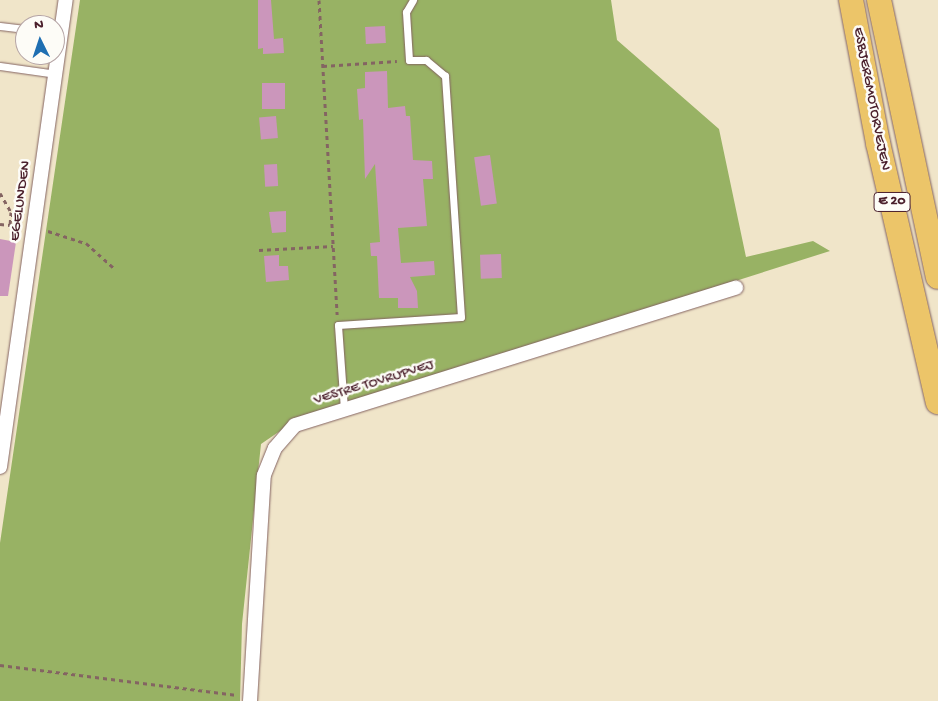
<!DOCTYPE html>
<html>
<head>
<meta charset="utf-8">
<style>
  body { margin:0 }
  #map { position:relative; width:938px; height:701px; overflow:hidden; background:#f0e5c9; font-family:"Gochi Hand",sans-serif }
  div>[style] { position:absolute }
  .forest>* { inset:0; background:#98b264 }
  .building>* { inset:0; background:#cb96bb; transform-origin:0 0 }
  .path>* { height:3px; margin-top:-1.5px; transform-origin:0; background:repeating-linear-gradient(90deg,#846462 0 4px,transparent 0 8px) }
  .roads { filter:drop-shadow(0 0 1px #846462) drop-shadow(0 0 1px #846462) }
  .lane>* { height:7px; margin:-3.5px; padding:0 3.5px; transform-origin:3.5px; border-radius:3.5px; background:#fff }
  .street>* { height:14px; margin:-7px; padding:0 7px; transform-origin:7px; border-radius:7px; background:#fff }
  .highway>* { height:24px; margin:-12px; padding:0 12px; transform-origin:12px; border-radius:12px; background:#ecc569 }
  span { translate:-50% -50%; white-space:nowrap; text-align:center; line-height:1.15; -webkit-text-stroke:5px #fdfcf7; paint-order:stroke }
  .shield-label span { padding:1px 4px; background:#fdfcf7; border:1px solid; border-radius:4px; -webkit-text-stroke-width:0 }
  .shield-label { font-size:14px; color:#4a1f2b; font-weight:700 }
  .street-label { font-size:15px; color:#4a1f2b }
  .north { position:absolute; left:15px; top:15px; width:50px; height:50px; box-sizing:border-box; background:#fdfcf7; border:1px solid #b5a4a5; border-radius:50%; rotate:356deg; font-size:14px; font-weight:700; line-height:20px; text-align:center; color:#4a1f2b }
  .north::after { content:''; display:block; margin:auto; width:18px; height:22px; background:#1f6fb2; clip-path:polygon(50% 0,100% 100%,50% 72%,0 100%) }
</style>
</head>
<body>
<div id="map">
  <div class="forest">
    <div style="clip-path:polygon(80px 0,611px 0,617px 40px,719px 129px,746px 257px,813px 241px,830px 251px,296px 420px,261px 444px,242px 624px,240px 701px,0 701px,0 543px)"></div>
  </div>
  <div class="building">
    <div style="clip-path:polygon(258px 0,271px 0,274px 39px,283px 38px,284px 53px,263px 54px,263px 48px,258px 49px)"></div>
    <div style="left:385px;top:26px;width:17px;height:20px;rotate:87deg"></div>
    <div style="clip-path:polygon(387px 71px,388px 108px,405px 106px,406px 116px,410px 116px,413px 160px,432px 161px,433px 179px,423px 179px,427px 226px,398px 228px,401px 263px,434px 261px,435px 275px,410px 277px,417px 291px,418px 308px,398px 308px,398px 298px,379px 298px,377px 256px,371px 256px,370px 243px,380px 242px,375px 164px,365px 179px,363px 119px,359px 120px,357px 89px,365px 88px,365px 72px)"></div>
    <div style="left:285px;top:83px;width:26px;height:23px;rotate:90deg"></div>
    <div style="left:276px;top:116px;width:22px;height:17px;rotate:85deg"></div>
    <div style="left:490px;top:155px;width:49px;height:16px;rotate:82deg"></div>
    <div style="left:277px;top:164px;width:22px;height:13px;rotate:87deg"></div>
    <div style="clip-path:polygon(286px 211px,286px 232px,272px 233px,269px 212px)"></div>
    <div style="clip-path:polygon(0 239px,16px 242px,8px 296px,0 296px)"></div>
    <div style="left:501px;top:254px;width:24px;height:21px;rotate:88deg"></div>
    <div style="clip-path:polygon(279px 255px,279px 266px,288px 266px,289px 280px,266px 282px,264px 256px)"></div>
  </div>
  <div class="path">
    <div style="left:319px;top:0;width:315px;rotate:86.7deg"></div>
    <div style="left:323px;top:66px;width:74px;rotate:-3.9deg"></div>
    <div style="left:0;top:193px;width:22px;rotate:60deg"></div>
    <div style="left:11px;top:212px;width:13px;rotate:94deg"></div>
    <div style="left:0;top:224px;width:19px;rotate:6deg"></div>
    <div style="left:48px;top:231px;width:40px;rotate:18deg"></div>
    <div style="left:86px;top:243px;width:38px;rotate:42deg"></div>
    <div style="left:259px;top:250px;width:74px;rotate:-3.1deg"></div>
    <div style="left:0;top:665px;width:239px;rotate:7.2deg"></div>
  </div>
  <div class="roads">
    <div class="lane">
      <div style="left:0;top:26px;width:25px;rotate:7deg"></div>
      <div style="left:0;top:66px;width:57px;rotate:8.1deg"></div>
      <div style="left:344px;top:409px;width:84px;rotate:-94.1deg"></div>
      <div style="left:338px;top:325px;width:123px;rotate:-3.7deg"></div>
      <div style="left:461px;top:317px;width:242px;rotate:-93.8deg"></div>
      <div style="left:445px;top:76px;width:25px;rotate:-140deg"></div>
      <div style="left:426px;top:60px;width:17px;rotate:180deg"></div>
      <div style="left:409px;top:60px;width:48px;rotate:-93.6deg"></div>
      <div style="left:406px;top:12px;width:14px;rotate:-60deg"></div>
    </div>
    <div class="street">
      <div style="left:0;top:467px;width:472px;rotate:-82deg"></div>
      <div style="left:250px;top:701px;width:226px;rotate:-86.5deg"></div>
      <div style="left:264px;top:475px;width:29px;rotate:-68deg"></div>
      <div style="left:275px;top:448px;width:30px;rotate:-49deg"></div>
      <div style="left:295px;top:425px;width:462px;rotate:-17.3deg"></div>
    </div>
    <div class="highway">
      <div style="left:851px;top:0;width:146px;rotate:79.3deg"></div>
      <div style="left:878px;top:143px;width:266px;rotate:77deg"></div>
      <div style="left:879px;top:0;width:283px;rotate:78deg"></div>
    </div>
  </div>
  <div class="shield-label">
    <span style="left:892px;top:202px">E 20</span>
  </div>
  <div class="street-label">
    <span style="left:871px;top:99px;rotate:79deg">ESBJERGMOTORVEJEN</span>
    <span style="left:21px;top:201px;rotate:-82deg">EGELUNDEN</span>
    <span style="left:374px;top:383px;rotate:-17deg">VESTRE TOVRUPVEJ</span>
  </div>
  <div class="north">N</div>
</div>
</body>
</html>
